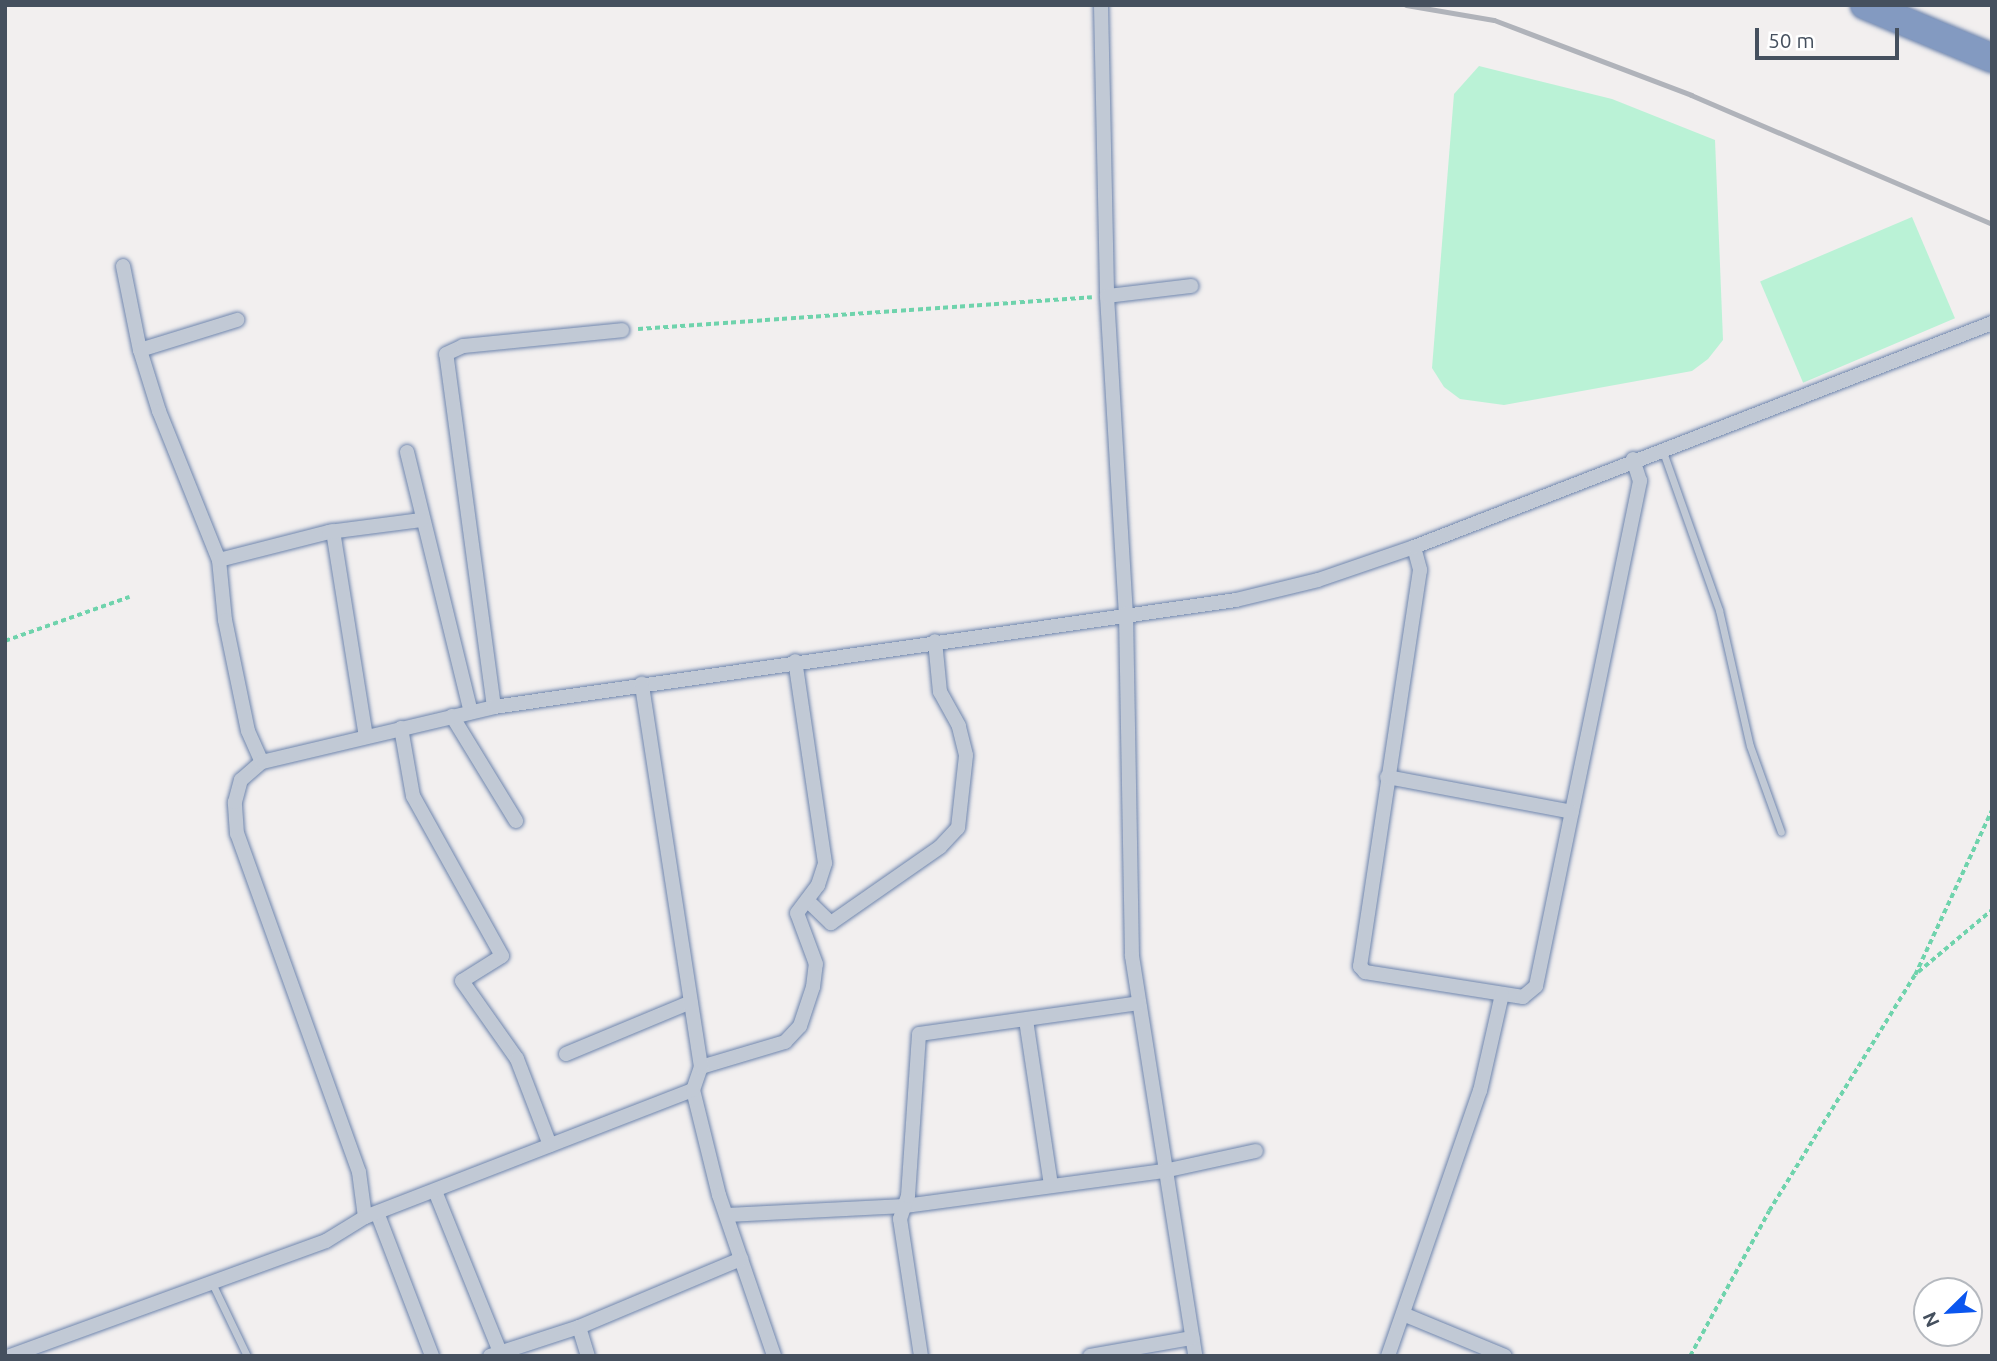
<!DOCTYPE html>
<html>
<head>
<meta charset="utf-8">
<style>
  body { margin:0 }
  #map { position:relative; width:1997px; height:1361px; overflow:hidden; background:#f2efef; font-family:Ubuntu,sans-serif }
  div>[style] { position:absolute }
  .green>* { inset:0; background:#baf2d6; transform-origin:0 0 }
  .path>* { height:3.5px; margin-top:-1.75px; transform-origin:0; background:repeating-linear-gradient(90deg,#6fd3ac 0 5px,transparent 0 8.5px) }
  .roads { filter:drop-shadow(0 0 2px #6e85ad) drop-shadow(0 0 2px #6e85ad) }
  .lane>* { height:7px; margin:-3.5px; padding:0 3.5px; transform-origin:3.5px; border-radius:3.5px; background:#c1c9d5 }
  .street>* { height:14px; margin:-7px; padding:0 7px; transform-origin:7px; border-radius:7px; background:#c1c9d5 }
  .highway>* { height:28px; margin:-14px; padding:0 14px; transform-origin:14px; border-radius:14px; background:#839ac1 }
  .rail>* { height:5px; margin:-2.5px; padding:0 2.5px; transform-origin:2.5px; border-radius:2.5px; background:#b0b3ba }
  span { translate:-50% -50%; white-space:nowrap; text-align:center; line-height:1.15; -webkit-text-stroke:6px #fff; paint-order:stroke }
  .frame { position:absolute; inset:0; border:7px solid #45505e; pointer-events:none }
  .north { position:absolute; left:1913px; top:1277px; width:70px; height:70px; box-sizing:border-box; background:#fff; border:2px solid #b5b9bf; border-radius:50%; rotate:246deg; font-size:19px; font-weight:700; line-height:28px; text-align:center; color:#45505e }
  .north::after { content:''; display:block; margin:auto; width:24px; height:32px; background:#0b56ef; clip-path:polygon(50% 0,100% 100%,50% 72%,0 100%) }
  .scale { position:absolute; left:1755px; top:28px; width:144px; height:32px; box-sizing:border-box; border:4px solid #45505e; border-top:0; padding-left:9px; font-size:21px; line-height:24px; white-space:nowrap; color:#45505e; -webkit-text-stroke:5px #fff; paint-order:stroke }
</style>
</head>
<body>
<div id="map">
  <div class="green">
    <div style="clip-path:polygon(1479px 66px,1612px 99px,1715px 140px,1723px 340px,1708px 359px,1692px 371px,1504px 405px,1460px 399px,1444px 387px,1432px 368px,1454px 94px)"></div>
    <div style="left:1912px;top:217px;width:110px;height:165px;rotate:67deg"></div>
  </div>
  <div class="path">
    <div style="left:638px;top:329px;width:455px;rotate:-4deg"></div>
    <div style="left:5px;top:641px;width:132px;rotate:-19.5deg"></div>
    <div style="left:1918px;top:972px;width:97px;rotate:-40deg"></div>
    <div style="left:1690px;top:1356px;width:165px;rotate:-61.4deg"></div>
    <div style="left:1769px;top:1211px;width:278px;rotate:-58.3deg"></div>
    <div style="left:1915px;top:975px;width:182px;rotate:-65deg"></div>
  </div>
  <div class="roads">
    <div class="lane">
      <div style="left:1662px;top:449px;width:171px;rotate:70.5deg"></div>
      <div style="left:1719px;top:610px;width:139px;rotate:77.2deg"></div>
      <div style="left:1750px;top:746px;width:91px;rotate:70.2deg"></div>
      <div style="left:212px;top:1283px;width:81px;rotate:64.4deg"></div>
    </div>
    <div class="street">
      <div style="left:1101px;top:5px;width:291px;rotate:88.8deg"></div>
      <div style="left:1107px;top:296px;width:318px;rotate:86.6deg"></div>
      <div style="left:1126px;top:613px;width:343px;rotate:89deg"></div>
      <div style="left:1132px;top:956px;width:405px;rotate:81deg"></div>
      <div style="left:123px;top:266px;width:86px;rotate:78.6deg"></div>
      <div style="left:140px;top:350px;width:64px;rotate:72.7deg"></div>
      <div style="left:159px;top:411px;width:161px;rotate:68.1deg"></div>
      <div style="left:219px;top:560px;width:60px;rotate:84.3deg"></div>
      <div style="left:225px;top:620px;width:113px;rotate:78.3deg"></div>
      <div style="left:248px;top:731px;width:34px;rotate:66deg"></div>
      <div style="left:1107px;top:296px;width:85px;rotate:-6.8deg"></div>
      <div style="left:140px;top:350px;width:102px;rotate:-17.2deg"></div>
      <div style="left:407px;top:452px;width:268px;rotate:76.2deg"></div>
      <div style="left:333px;top:531px;width:208px;rotate:80.9deg"></div>
      <div style="left:1414px;top:547px;width:24px;rotate:75deg"></div>
      <div style="left:1420px;top:570px;width:401px;rotate:98.6deg"></div>
      <div style="left:1360px;top:966px;width:8px;rotate:50deg"></div>
      <div style="left:1365px;top:972px;width:160px;rotate:9deg"></div>
      <div style="left:1523px;top:997px;width:17px;rotate:-40deg"></div>
      <div style="left:1536px;top:986px;width:516px;rotate:-78.36deg"></div>
      <div style="left:1640px;top:481px;width:23px;rotate:-108deg"></div>
      <div style="left:219px;top:560px;width:114px;rotate:-14.3deg"></div>
      <div style="left:329px;top:532px;width:93px;rotate:-7.4deg"></div>
      <div style="left:494px;top:707px;width:356px;rotate:-97.7deg"></div>
      <div style="left:446px;top:354px;width:19px;rotate:-25deg"></div>
      <div style="left:463px;top:346px;width:160px;rotate:-5.7deg"></div>
      <div style="left:452px;top:716px;width:123px;rotate:58.6deg"></div>
      <div style="left:401px;top:728px;width:69px;rotate:80deg"></div>
      <div style="left:413px;top:796px;width:183px;rotate:60.9deg"></div>
      <div style="left:502px;top:956px;width:47px;rotate:148deg"></div>
      <div style="left:462px;top:981px;width:95px;rotate:54.8deg"></div>
      <div style="left:517px;top:1059px;width:92px;rotate:69deg"></div>
      <div style="left:1387px;top:777px;width:188px;rotate:10.7deg"></div>
      <div style="left:808px;top:901px;width:32px;rotate:44deg"></div>
      <div style="left:831px;top:923px;width:133px;rotate:-34.9deg"></div>
      <div style="left:940px;top:847px;width:26px;rotate:-47deg"></div>
      <div style="left:958px;top:828px;width:73px;rotate:-83.7deg"></div>
      <div style="left:966px;top:755px;width:30px;rotate:-104deg"></div>
      <div style="left:959px;top:726px;width:39px;rotate:-119deg"></div>
      <div style="left:940px;top:692px;width:51px;rotate:-95.6deg"></div>
      <div style="left:1026px;top:1020px;width:167px;rotate:81.4deg"></div>
      <div style="left:566px;top:1054px;width:135px;rotate:-22.6deg"></div>
      <div style="left:701px;top:1067px;width:88px;rotate:-16.6deg"></div>
      <div style="left:785px;top:1042px;width:22px;rotate:-47deg"></div>
      <div style="left:800px;top:1026px;width:41px;rotate:-71.6deg"></div>
      <div style="left:813px;top:987px;width:23px;rotate:-83deg"></div>
      <div style="left:816px;top:964px;width:54px;rotate:-110.4deg"></div>
      <div style="left:797px;top:913px;width:35px;rotate:-53deg"></div>
      <div style="left:818px;top:885px;width:23px;rotate:-72deg"></div>
      <div style="left:825px;top:863px;width:204px;rotate:-98.4deg"></div>
      <div style="left:693px;top:1090px;width:108px;rotate:76.1deg"></div>
      <div style="left:719px;top:1195px;width:170px;rotate:71.1deg"></div>
      <div style="left:435px;top:1191px;width:174px;rotate:68deg"></div>
      <div style="left:378px;top:1215px;width:151px;rotate:69deg"></div>
      <div style="left:727px;top:1215px;width:178px;rotate:-2.9deg"></div>
      <div style="left:905px;top:1206px;width:261px;rotate:-7.7deg"></div>
      <div style="left:1164px;top:1171px;width:94px;rotate:-12.3deg"></div>
      <div style="left:365px;top:1217px;width:45px;rotate:-97.6deg"></div>
      <div style="left:359px;top:1172px;width:359px;rotate:-109.8deg"></div>
      <div style="left:237px;top:834px;width:32px;rotate:-94deg"></div>
      <div style="left:235px;top:802px;width:23px;rotate:-75deg"></div>
      <div style="left:241px;top:780px;width:28px;rotate:-41deg"></div>
      <div style="left:262px;top:762px;width:238px;rotate:-13.3deg"></div>
      <div style="left:494px;top:707px;width:750px;rotate:-8.21deg"></div>
      <div style="left:1236px;top:600px;width:84px;rotate:-13.7deg"></div>
      <div style="left:1318px;top:580px;width:102px;rotate:-19deg"></div>
      <div style="left:1414px;top:547px;width:620px;rotate:-21.18deg"></div>
      <div style="left:1403px;top:1314px;width:110px;rotate:22.4deg"></div>
      <div style="left:579px;top:1327px;width:30px;rotate:73deg"></div>
      <div style="left:10px;top:1356px;width:336px;rotate:-20deg"></div>
      <div style="left:326px;top:1241px;width:46px;rotate:-31.6deg"></div>
      <div style="left:365px;top:1217px;width:352px;rotate:-21.2deg"></div>
      <div style="left:693px;top:1090px;width:24px;rotate:-71deg"></div>
      <div style="left:701px;top:1067px;width:388px;rotate:-98.8deg"></div>
      <div style="left:490px;top:1356px;width:94px;rotate:-18deg"></div>
      <div style="left:579px;top:1327px;width:176px;rotate:-22.8deg"></div>
      <div style="left:921px;top:1356px;width:139px;rotate:-98.7deg"></div>
      <div style="left:900px;top:1219px;width:24px;rotate:-71deg"></div>
      <div style="left:908px;top:1196px;width:162px;rotate:-86.1deg"></div>
      <div style="left:919px;top:1034px;width:222px;rotate:-8deg"></div>
      <div style="left:1090px;top:1356px;width:104px;rotate:-10deg"></div>
      <div style="left:1388px;top:1356px;width:281px;rotate:-70.9deg"></div>
      <div style="left:1480px;top:1091px;width:99px;rotate:-77.2deg"></div>
    </div>
    <div class="highway">
      <div style="left:1865px;top:5px;width:138px;rotate:22.7deg"></div>
    </div>
  </div>
  <div class="rail">
    <div style="left:1406px;top:5px;width:89px;rotate:9.7deg"></div>
    <div style="left:1494px;top:20px;width:211px;rotate:20.8deg"></div>
    <div style="left:1691px;top:95px;width:327px;rotate:23.2deg"></div>
  </div>
  <div class="frame"></div>
  <div class="north">N</div>
  <div class="scale">50 m</div>
</div>
</body>
</html>
